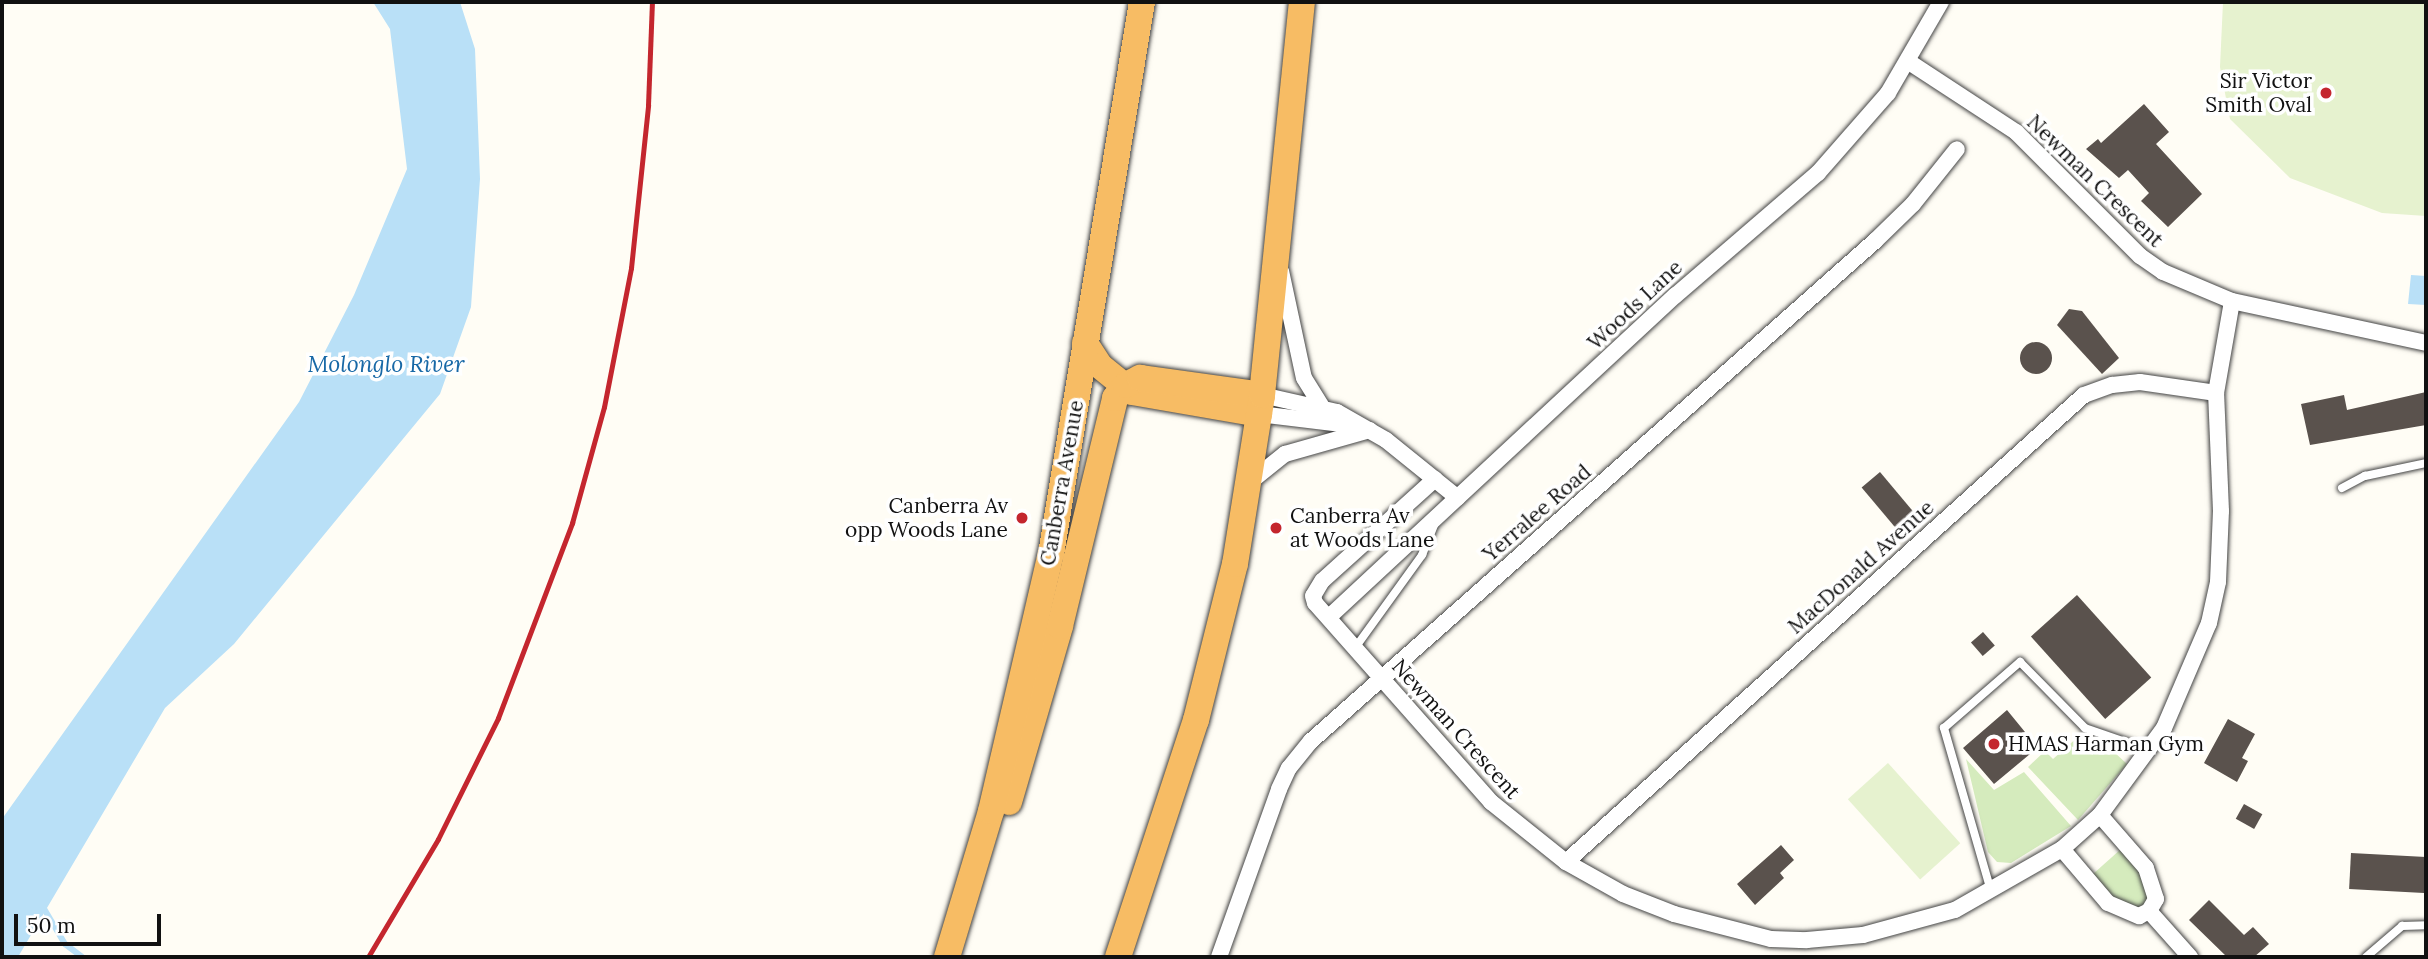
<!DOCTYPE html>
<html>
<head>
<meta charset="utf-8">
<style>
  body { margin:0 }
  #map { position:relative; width:2428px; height:959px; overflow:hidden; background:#fffdf5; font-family:Lora,serif }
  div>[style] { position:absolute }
  .green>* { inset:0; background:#d5ebbd }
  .pitch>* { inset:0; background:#e6f2cf; transform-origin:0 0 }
  .water>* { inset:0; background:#b9e0f7 }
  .stream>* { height:6px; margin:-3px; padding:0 3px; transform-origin:3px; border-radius:3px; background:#b9e0f7 }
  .building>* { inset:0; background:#5a524d; transform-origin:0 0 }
  .round { border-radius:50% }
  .roads { filter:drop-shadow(0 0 2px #444) drop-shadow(0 0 2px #444) }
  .service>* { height:8px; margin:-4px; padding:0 4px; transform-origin:4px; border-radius:4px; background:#fff }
  .minor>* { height:16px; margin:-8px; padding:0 8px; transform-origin:8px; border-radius:8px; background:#fff }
  .trunk>* { height:26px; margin:-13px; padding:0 13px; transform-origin:13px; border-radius:13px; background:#f7bc64 }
  .rail>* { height:5px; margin:-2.5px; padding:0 2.5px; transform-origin:2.5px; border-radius:2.5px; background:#c4262e }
  .dots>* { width:19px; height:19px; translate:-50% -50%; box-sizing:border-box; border:4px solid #fff; border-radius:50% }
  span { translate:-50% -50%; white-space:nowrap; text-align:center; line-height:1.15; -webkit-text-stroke:7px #fff; paint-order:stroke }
  .poi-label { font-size:21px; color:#111 }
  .right { translate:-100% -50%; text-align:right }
  .left { translate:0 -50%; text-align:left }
  .street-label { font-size:21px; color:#111 }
  .water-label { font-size:23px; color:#1768a6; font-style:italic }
  .frame { position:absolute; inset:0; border:4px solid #111; pointer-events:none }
  .scale { position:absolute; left:14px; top:914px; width:147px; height:32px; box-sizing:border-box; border:4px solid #111; border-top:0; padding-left:9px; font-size:21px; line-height:24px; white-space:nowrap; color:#111; -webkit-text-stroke:5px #fff; paint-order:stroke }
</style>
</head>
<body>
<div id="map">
  <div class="green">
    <div style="clip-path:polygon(2079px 736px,2113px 751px,2127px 764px,2078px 820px,2028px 767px,2045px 751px,2053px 759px)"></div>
    <div style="clip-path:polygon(1966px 759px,1994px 790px,2024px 772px,2071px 826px,2011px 863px,1997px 862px,1988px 852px)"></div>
    <div style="clip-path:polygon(2121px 849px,2138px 868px,2149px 894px,2145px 906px,2140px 908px,2114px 898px,2093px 874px)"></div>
  </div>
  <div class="pitch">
    <div style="clip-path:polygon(2223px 2px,2426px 2px,2426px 216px,2382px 213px,2290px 178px,2230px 119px,2220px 67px)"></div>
    <div style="left:1888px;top:763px;width:108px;height:54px;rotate:48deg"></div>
  </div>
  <div class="water">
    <div style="clip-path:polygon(373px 2px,460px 2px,475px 49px,480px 179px,471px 307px,440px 394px,234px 644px,165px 708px,18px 957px,2px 957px,2px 819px,299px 402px,354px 295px,407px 169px,390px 29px)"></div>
    <div style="clip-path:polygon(2411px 275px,2426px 276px,2426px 305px,2408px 304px)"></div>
  </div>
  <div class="stream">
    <div style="left:43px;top:907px;width:43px;rotate:59.3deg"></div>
    <div style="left:65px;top:944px;width:21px;rotate:37deg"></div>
  </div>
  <div class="building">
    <div style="clip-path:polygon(2144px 104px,2169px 132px,2156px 144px,2202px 194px,2168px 227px,2141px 201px,2149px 193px,2128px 170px,2119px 178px,2086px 149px,2098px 139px,2101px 143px)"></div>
    <div style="clip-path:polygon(2069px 309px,2082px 311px,2119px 358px,2102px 374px,2057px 325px)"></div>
    <div class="round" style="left:2020px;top:342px;width:32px;height:32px"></div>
    <div style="clip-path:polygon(2426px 392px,2426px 425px,2310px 445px,2301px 404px,2344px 395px,2347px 410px)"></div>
    <div style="left:1880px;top:472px;width:53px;height:24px;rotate:50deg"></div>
    <div style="left:2077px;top:595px;width:111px;height:62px;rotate:48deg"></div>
    <div style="left:1983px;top:632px;width:18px;height:16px;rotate:49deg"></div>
    <div style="clip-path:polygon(2007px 710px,2025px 732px,2017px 740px,2030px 754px,1994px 784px,1963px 748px)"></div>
    <div style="clip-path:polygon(2228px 719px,2255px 734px,2242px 758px,2248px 761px,2237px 782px,2204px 763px)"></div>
    <div style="left:2244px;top:804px;width:21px;height:17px;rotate:29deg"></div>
    <div style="clip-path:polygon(1781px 845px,1794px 860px,1780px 873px,1784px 878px,1755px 905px,1737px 884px)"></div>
    <div style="left:2351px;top:853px;width:75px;height:36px;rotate:3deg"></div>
    <div style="clip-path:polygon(2209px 900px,2244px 935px,2253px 927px,2269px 944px,2254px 957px,2227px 957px,2189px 920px)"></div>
  </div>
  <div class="roads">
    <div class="service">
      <div style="left:2342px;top:488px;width:26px;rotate:-28deg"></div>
      <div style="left:2365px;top:476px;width:62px;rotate:-12deg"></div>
      <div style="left:1355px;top:648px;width:115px;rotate:-54.2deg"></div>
      <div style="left:1422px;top:555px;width:35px;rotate:-68deg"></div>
      <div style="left:1991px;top:891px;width:170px;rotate:-106.1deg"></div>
      <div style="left:1944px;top:728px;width:101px;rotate:-41deg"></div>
      <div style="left:2020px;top:662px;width:93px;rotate:45.4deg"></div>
      <div style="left:2085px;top:728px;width:68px;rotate:19deg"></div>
      <div style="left:2366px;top:957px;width:48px;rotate:-40.7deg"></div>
      <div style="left:2402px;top:926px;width:24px;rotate:-2deg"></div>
    </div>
    <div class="minor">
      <div style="left:1281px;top:271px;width:109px;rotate:77.9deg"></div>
      <div style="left:1304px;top:378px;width:32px;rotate:58deg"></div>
      <div style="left:2232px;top:301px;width:198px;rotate:12.2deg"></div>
      <div style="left:1262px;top:395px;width:77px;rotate:12.8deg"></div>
      <div style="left:1337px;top:412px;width:56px;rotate:29.7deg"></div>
      <div style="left:1386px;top:440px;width:92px;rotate:38.9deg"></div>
      <div style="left:1259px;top:414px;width:100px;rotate:6.9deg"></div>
      <div style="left:1435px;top:479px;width:152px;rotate:137.9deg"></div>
      <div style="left:1322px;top:581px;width:17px;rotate:121deg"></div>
      <div style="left:1313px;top:596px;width:7px;rotate:74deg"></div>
      <div style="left:1315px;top:603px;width:266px;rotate:48.5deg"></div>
      <div style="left:1491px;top:802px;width:96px;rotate:38.7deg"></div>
      <div style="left:1566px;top:862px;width:65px;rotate:29.3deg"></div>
      <div style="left:1623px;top:894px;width:55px;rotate:21.4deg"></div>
      <div style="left:1674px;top:914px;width:100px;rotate:14.5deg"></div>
      <div style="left:1771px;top:939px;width:36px;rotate:2deg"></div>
      <div style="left:1807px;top:940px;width:56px;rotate:-5.1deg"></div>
      <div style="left:1863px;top:935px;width:95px;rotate:-15.2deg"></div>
      <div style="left:1955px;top:910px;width:123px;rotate:-29.7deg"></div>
      <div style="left:2062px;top:849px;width:51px;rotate:-41.8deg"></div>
      <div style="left:2100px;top:815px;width:108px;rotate:-53.7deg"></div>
      <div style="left:2164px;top:728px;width:114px;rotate:-66.8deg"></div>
      <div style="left:2209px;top:623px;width:42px;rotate:-77.6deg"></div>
      <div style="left:2218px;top:582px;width:71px;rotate:-87.6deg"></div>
      <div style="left:2221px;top:511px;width:118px;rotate:-92.4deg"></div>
      <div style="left:2216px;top:393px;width:93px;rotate:-80.1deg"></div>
      <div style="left:2232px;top:301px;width:75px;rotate:-157.2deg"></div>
      <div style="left:2163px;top:272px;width:28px;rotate:-145deg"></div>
      <div style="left:2140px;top:256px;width:175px;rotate:-135deg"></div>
      <div style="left:2016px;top:132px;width:128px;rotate:-146.8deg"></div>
      <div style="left:1250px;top:482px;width:45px;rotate:-38.7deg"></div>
      <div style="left:1285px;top:454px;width:88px;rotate:-15.8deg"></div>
      <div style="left:1329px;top:617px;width:473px;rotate:-42.9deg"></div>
      <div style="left:1676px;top:295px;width:187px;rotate:-40.7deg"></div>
      <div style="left:1818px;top:173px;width:106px;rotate:-48.8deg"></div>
      <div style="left:1888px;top:93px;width:105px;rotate:-59.8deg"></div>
      <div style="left:2062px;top:849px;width:71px;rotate:49.6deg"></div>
      <div style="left:2108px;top:903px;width:34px;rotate:23deg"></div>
      <div style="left:2139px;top:916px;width:11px;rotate:-27deg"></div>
      <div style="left:2149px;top:911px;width:14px;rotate:-60deg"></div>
      <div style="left:2156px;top:899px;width:33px;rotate:-108deg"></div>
      <div style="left:2146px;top:868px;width:70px;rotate:-131deg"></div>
      <div style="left:1566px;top:862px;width:697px;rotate:-42.04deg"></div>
      <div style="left:2084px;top:395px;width:30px;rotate:-20deg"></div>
      <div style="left:2112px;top:385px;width:28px;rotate:-6deg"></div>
      <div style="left:2140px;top:382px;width:77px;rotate:8.2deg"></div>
      <div style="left:2149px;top:911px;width:62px;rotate:48.3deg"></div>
      <div style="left:1219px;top:957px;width:178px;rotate:-70.3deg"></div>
      <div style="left:1279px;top:789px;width:23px;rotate:-65deg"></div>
      <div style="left:1289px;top:768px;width:35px;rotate:-51deg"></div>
      <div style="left:1311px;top:741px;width:754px;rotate:-41.56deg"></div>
      <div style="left:1875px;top:241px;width:53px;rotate:-44.2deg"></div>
      <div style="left:1913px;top:204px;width:70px;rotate:-51.3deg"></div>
    </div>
    <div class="trunk">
      <div style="left:1085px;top:343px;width:27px;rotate:57deg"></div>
      <div style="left:1100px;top:366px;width:41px;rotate:39.1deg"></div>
      <div style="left:1132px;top:392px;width:129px;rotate:9.8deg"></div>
      <div style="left:1009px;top:802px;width:183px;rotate:-73.8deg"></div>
      <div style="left:1060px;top:626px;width:235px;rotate:-76.4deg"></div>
      <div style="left:1115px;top:398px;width:17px;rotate:-50deg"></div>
      <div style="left:1126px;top:385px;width:16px;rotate:-27deg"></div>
      <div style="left:1140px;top:378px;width:123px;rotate:7.9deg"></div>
      <div style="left:947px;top:957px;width:152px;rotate:-73.2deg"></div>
      <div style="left:991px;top:811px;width:264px;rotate:-76.9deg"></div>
      <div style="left:1051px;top:554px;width:559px;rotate:-80.64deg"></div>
      <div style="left:1118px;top:957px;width:250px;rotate:-71.8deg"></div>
      <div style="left:1196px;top:720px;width:161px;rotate:-76deg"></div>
      <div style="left:1235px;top:564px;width:171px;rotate:-80.9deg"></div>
      <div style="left:1262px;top:395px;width:395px;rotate:-84.2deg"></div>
    </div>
  </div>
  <div class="rail">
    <div style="left:368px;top:957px;width:137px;rotate:-59.3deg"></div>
    <div style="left:438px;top:839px;width:135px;rotate:-63.6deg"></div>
    <div style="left:498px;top:718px;width:209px;rotate:-69.2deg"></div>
    <div style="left:572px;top:523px;width:120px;rotate:-74.6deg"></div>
    <div style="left:604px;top:407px;width:142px;rotate:-79deg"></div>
    <div style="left:631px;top:268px;width:164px;rotate:-84deg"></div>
    <div style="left:648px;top:105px;width:103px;rotate:-87.8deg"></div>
  </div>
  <div class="dots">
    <div style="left:2326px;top:93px;background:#c4262e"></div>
    <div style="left:1022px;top:518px;background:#c4262e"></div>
    <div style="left:1276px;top:528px;background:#c4262e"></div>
    <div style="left:1994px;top:744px;background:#c4262e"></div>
  </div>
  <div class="poi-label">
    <span class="right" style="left:2312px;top:93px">Sir Victor<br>Smith Oval</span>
    <span class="right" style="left:1008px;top:518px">Canberra Av<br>opp Woods Lane</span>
    <span class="left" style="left:1290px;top:528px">Canberra Av<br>at Woods Lane</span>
    <span class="left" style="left:2008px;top:744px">HMAS Harman Gym</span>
  </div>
  <div class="street-label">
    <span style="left:2095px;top:181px;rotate:44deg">Newman Crescent</span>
    <span style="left:1635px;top:305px;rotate:-43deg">Woods Lane</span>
    <span style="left:1062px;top:483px;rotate:-80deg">Canberra Avenue</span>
    <span style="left:1537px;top:513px;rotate:-41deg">Yerralee Road</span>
    <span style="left:1861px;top:567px;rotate:-42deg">MacDonald Avenue</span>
    <span style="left:1456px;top:729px;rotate:48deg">Newman Crescent</span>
  </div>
  <div class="water-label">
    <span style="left:386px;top:364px">Molonglo River</span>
  </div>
  <div class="frame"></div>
  <div class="scale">50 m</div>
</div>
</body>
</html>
